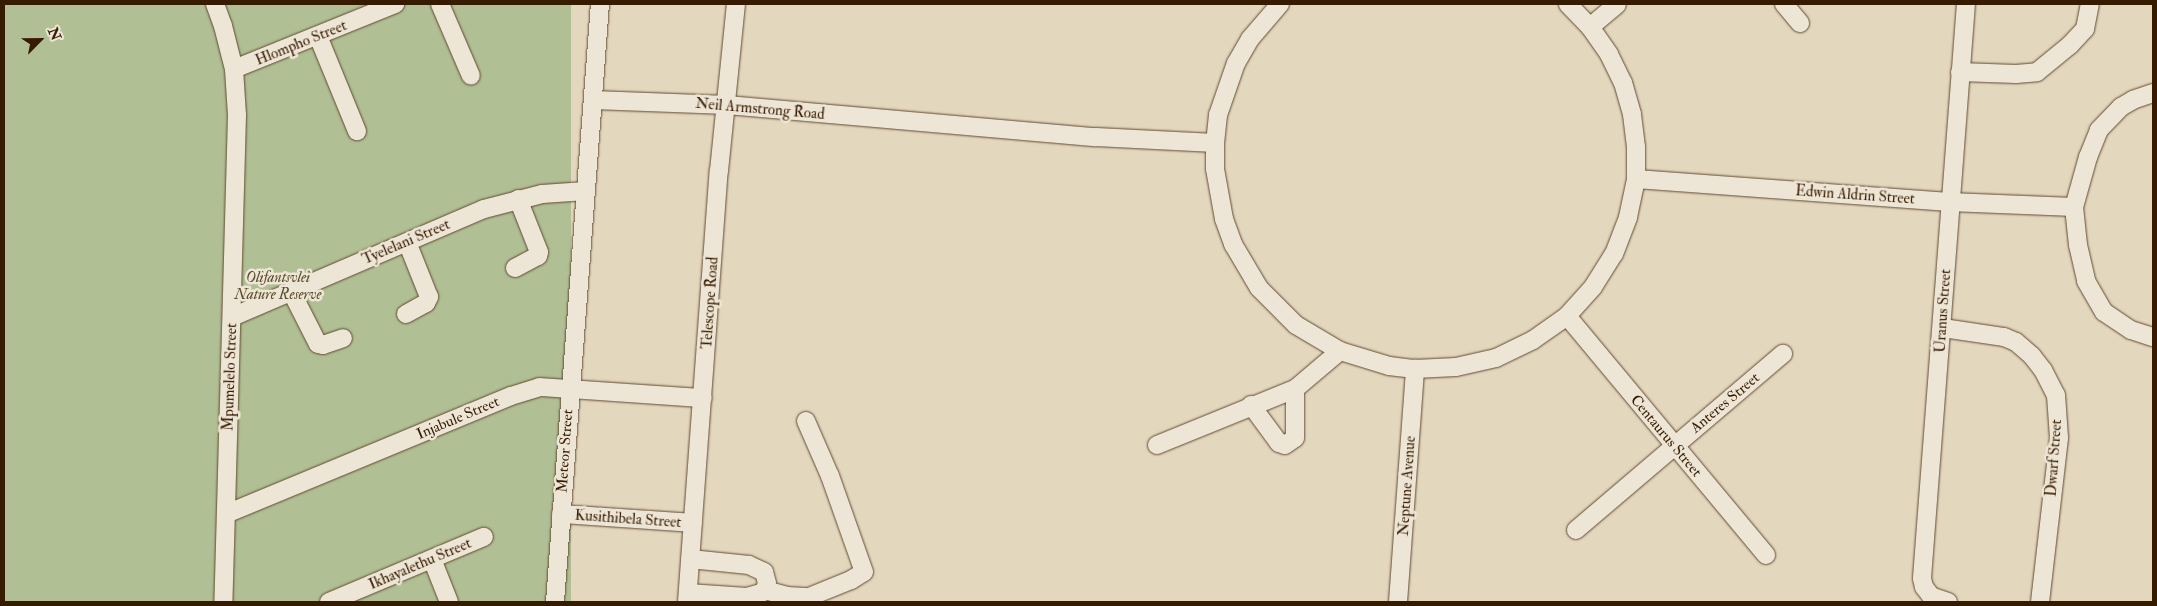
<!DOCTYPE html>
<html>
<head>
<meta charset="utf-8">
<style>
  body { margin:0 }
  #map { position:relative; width:2157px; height:606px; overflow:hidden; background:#e3d7be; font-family:"IM FELL Double Pica",serif }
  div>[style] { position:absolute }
  .green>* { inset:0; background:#b0bf94; transform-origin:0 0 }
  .roads { filter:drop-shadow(0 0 1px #624a30) drop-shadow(0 0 1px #624a30) }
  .minor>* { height:18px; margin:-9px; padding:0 9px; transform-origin:9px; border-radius:9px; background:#ede5d5 }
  span { translate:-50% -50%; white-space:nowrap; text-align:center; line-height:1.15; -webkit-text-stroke:5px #ede5d5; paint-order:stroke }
  .street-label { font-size:15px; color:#371b00 }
  .park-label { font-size:15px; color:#5b4c2c; font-style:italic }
  .frame { position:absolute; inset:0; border:5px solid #371b00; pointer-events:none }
  .north { position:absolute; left:15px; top:15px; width:50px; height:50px; -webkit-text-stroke:4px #ede5d5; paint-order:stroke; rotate:67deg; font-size:14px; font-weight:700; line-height:20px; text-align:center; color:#371b00 }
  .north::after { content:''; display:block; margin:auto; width:18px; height:22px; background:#371b00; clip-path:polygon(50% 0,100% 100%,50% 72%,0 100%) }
</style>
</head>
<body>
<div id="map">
  <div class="green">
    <div style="left:4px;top:4px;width:567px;height:598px"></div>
  </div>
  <div class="roads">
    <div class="minor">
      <div style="left:215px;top:4px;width:23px;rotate:70deg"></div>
      <div style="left:223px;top:26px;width:44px;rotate:75.7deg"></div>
      <div style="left:234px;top:69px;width:46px;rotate:86.3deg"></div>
      <div style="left:237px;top:115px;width:487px;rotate:91.6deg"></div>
      <div style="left:440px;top:4px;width:78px;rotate:66.7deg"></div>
      <div style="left:1280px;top:4px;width:46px;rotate:130.6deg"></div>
      <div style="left:1250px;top:39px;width:28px;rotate:120deg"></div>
      <div style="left:1236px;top:63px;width:55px;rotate:109.1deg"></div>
      <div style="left:1218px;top:115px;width:28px;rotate:96deg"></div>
      <div style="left:1215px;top:143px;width:26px;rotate:90deg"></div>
      <div style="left:1215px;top:169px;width:51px;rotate:79.8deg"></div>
      <div style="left:1224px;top:219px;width:27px;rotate:70deg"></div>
      <div style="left:1233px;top:244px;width:51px;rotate:59.4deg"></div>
      <div style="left:1259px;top:288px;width:52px;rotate:45deg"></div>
      <div style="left:1296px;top:325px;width:51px;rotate:30.6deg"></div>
      <div style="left:1340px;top:351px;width:51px;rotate:17deg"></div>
      <div style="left:1389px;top:366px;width:26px;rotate:7deg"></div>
      <div style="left:1415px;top:369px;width:41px;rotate:-2.8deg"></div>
      <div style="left:1456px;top:367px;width:41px;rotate:-12.7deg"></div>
      <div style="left:1496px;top:358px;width:41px;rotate:-25.9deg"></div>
      <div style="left:1533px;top:340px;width:42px;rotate:-35.2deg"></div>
      <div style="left:1567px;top:316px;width:39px;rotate:-48deg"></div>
      <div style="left:1593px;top:287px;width:39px;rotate:-58deg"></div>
      <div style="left:1614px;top:254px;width:40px;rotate:-69deg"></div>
      <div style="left:1628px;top:217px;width:39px;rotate:-78deg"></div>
      <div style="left:1636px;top:179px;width:32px;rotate:-90deg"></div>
      <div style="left:1636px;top:147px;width:33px;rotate:-97deg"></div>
      <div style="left:1632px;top:114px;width:32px;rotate:-106deg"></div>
      <div style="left:1623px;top:83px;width:32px;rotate:-116deg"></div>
      <div style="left:1609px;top:54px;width:33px;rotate:-125deg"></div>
      <div style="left:1590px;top:27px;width:32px;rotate:-134deg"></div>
      <div style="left:1784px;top:4px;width:25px;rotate:50deg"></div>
      <div style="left:1590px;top:27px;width:35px;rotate:-40deg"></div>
      <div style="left:318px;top:36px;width:103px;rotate:67.7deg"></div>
      <div style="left:234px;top:69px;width:174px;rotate:-22deg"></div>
      <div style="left:1960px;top:72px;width:56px;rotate:2deg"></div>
      <div style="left:2016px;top:74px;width:21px;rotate:-5deg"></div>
      <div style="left:2037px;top:72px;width:43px;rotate:-39.3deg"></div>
      <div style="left:2070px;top:45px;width:22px;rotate:-47deg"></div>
      <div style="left:2085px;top:29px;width:25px;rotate:-79deg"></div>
      <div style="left:2153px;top:93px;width:21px;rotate:161deg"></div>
      <div style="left:2133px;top:100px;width:14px;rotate:150deg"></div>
      <div style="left:2121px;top:107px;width:32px;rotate:134deg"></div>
      <div style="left:2099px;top:130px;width:29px;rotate:112deg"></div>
      <div style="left:2088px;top:157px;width:52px;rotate:105.6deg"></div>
      <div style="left:2074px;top:207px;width:38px;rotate:84deg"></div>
      <div style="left:2078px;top:245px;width:37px;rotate:77deg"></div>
      <div style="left:2086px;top:281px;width:36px;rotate:60deg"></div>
      <div style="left:2104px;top:312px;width:32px;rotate:34deg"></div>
      <div style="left:2131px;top:330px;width:23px;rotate:18deg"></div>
      <div style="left:593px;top:100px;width:134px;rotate:2.1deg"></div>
      <div style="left:727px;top:105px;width:370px;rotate:5deg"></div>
      <div style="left:1096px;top:137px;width:119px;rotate:2.9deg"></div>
      <div style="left:1636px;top:179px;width:314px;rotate:4.2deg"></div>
      <div style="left:1949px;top:202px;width:125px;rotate:2.3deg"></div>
      <div style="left:515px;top:268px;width:26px;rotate:-28deg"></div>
      <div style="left:538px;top:256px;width:4px;rotate:-76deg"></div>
      <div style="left:539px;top:252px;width:57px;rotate:-111.6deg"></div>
      <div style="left:291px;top:291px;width:59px;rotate:63deg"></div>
      <div style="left:318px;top:344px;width:5px;rotate:11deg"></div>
      <div style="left:323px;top:345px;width:21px;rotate:-19deg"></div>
      <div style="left:406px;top:314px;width:23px;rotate:-29deg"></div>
      <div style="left:426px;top:303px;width:7px;rotate:-63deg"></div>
      <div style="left:429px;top:297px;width:59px;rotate:-111.8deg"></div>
      <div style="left:1567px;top:316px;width:311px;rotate:50.2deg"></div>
      <div style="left:232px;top:317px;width:274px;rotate:-23.2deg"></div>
      <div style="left:484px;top:209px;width:60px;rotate:-14.5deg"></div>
      <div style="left:542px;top:194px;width:44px;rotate:-3.9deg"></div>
      <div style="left:1943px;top:328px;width:62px;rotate:8.4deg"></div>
      <div style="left:2004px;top:337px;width:13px;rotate:23deg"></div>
      <div style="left:2016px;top:342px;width:21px;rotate:41deg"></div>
      <div style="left:2032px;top:356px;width:18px;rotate:52deg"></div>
      <div style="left:2043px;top:370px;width:28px;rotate:63deg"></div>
      <div style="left:2056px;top:395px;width:43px;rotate:86deg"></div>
      <div style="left:2059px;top:438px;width:165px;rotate:96.6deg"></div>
      <div style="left:1251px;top:405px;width:47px;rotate:53.6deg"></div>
      <div style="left:1279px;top:443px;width:6px;rotate:18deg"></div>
      <div style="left:1285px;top:445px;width:12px;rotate:-35deg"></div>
      <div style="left:1295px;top:438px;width:49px;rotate:-90deg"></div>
      <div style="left:1157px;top:445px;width:149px;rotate:-22.1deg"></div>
      <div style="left:1295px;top:389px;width:59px;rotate:-40.2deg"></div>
      <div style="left:226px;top:514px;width:308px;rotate:-22.5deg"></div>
      <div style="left:511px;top:396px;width:30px;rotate:-17deg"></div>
      <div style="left:540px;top:387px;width:163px;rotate:3.9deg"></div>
      <div style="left:561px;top:514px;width:132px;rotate:3.9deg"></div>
      <div style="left:1576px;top:530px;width:272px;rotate:-40.4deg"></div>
      <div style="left:432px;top:559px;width:46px;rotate:68.4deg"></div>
      <div style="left:765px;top:590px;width:23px;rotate:15deg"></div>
      <div style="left:787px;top:596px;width:22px;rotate:3deg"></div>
      <div style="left:809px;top:597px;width:45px;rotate:-22deg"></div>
      <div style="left:851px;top:580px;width:15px;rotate:-32deg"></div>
      <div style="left:864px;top:572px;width:102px;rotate:-109.5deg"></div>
      <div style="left:830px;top:476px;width:60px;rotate:-113.6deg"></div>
      <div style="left:688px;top:593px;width:59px;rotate:3.9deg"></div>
      <div style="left:747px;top:597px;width:15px;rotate:-16deg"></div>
      <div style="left:761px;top:593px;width:5px;rotate:-37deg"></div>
      <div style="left:765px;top:590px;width:7px;rotate:-74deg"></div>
      <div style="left:767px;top:583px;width:11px;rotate:-105deg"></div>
      <div style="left:764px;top:572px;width:17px;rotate:-155deg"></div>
      <div style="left:749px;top:565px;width:59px;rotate:-174.2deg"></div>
      <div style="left:329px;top:602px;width:168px;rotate:-22.8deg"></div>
      <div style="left:555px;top:602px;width:600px;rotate:-85.7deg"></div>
      <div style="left:687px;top:602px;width:432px;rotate:-85.8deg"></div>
      <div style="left:719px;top:171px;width:168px;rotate:-84.2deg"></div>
      <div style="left:1398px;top:602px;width:234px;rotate:-85.8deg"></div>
      <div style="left:1948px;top:602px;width:18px;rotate:-161deg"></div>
      <div style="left:1931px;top:596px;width:11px;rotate:-128deg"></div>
      <div style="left:1924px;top:587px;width:9px;rotate:-103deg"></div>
      <div style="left:1922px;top:578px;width:576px;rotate:-85.62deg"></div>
    </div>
  </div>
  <div class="street-label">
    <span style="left:301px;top:43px;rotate:-22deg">Hlompho Street</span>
    <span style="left:760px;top:109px;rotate:5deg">Neil Armstrong Road</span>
    <span style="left:1855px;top:195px;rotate:4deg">Edwin Aldrin Street</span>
    <span style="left:406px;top:242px;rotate:-23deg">Tyelelani Street</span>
    <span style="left:710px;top:303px;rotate:-86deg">Telescope Road</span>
    <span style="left:1943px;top:311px;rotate:-86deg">Uranus Street</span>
    <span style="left:230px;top:377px;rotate:-88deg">Mpumelelo Street</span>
    <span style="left:1725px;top:403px;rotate:-40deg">Anteres Street</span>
    <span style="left:458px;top:418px;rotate:-23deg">Injabule Street</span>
    <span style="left:1666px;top:436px;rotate:50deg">Centaurus Street</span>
    <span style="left:565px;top:451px;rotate:-86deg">Meteor Street</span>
    <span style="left:2054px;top:458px;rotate:-86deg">Dwarf Street</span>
    <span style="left:1407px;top:486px;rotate:-86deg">Neptune Avenue</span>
    <span style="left:628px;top:519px;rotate:4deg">Kusithibela Street</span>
    <span style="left:420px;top:564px;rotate:-23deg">Ikhayalethu Street</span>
  </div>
  <div class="park-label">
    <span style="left:278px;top:286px">Olifantsvlei<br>Nature Reserve</span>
  </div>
  <div class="frame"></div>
  <div class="north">N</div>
</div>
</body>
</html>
